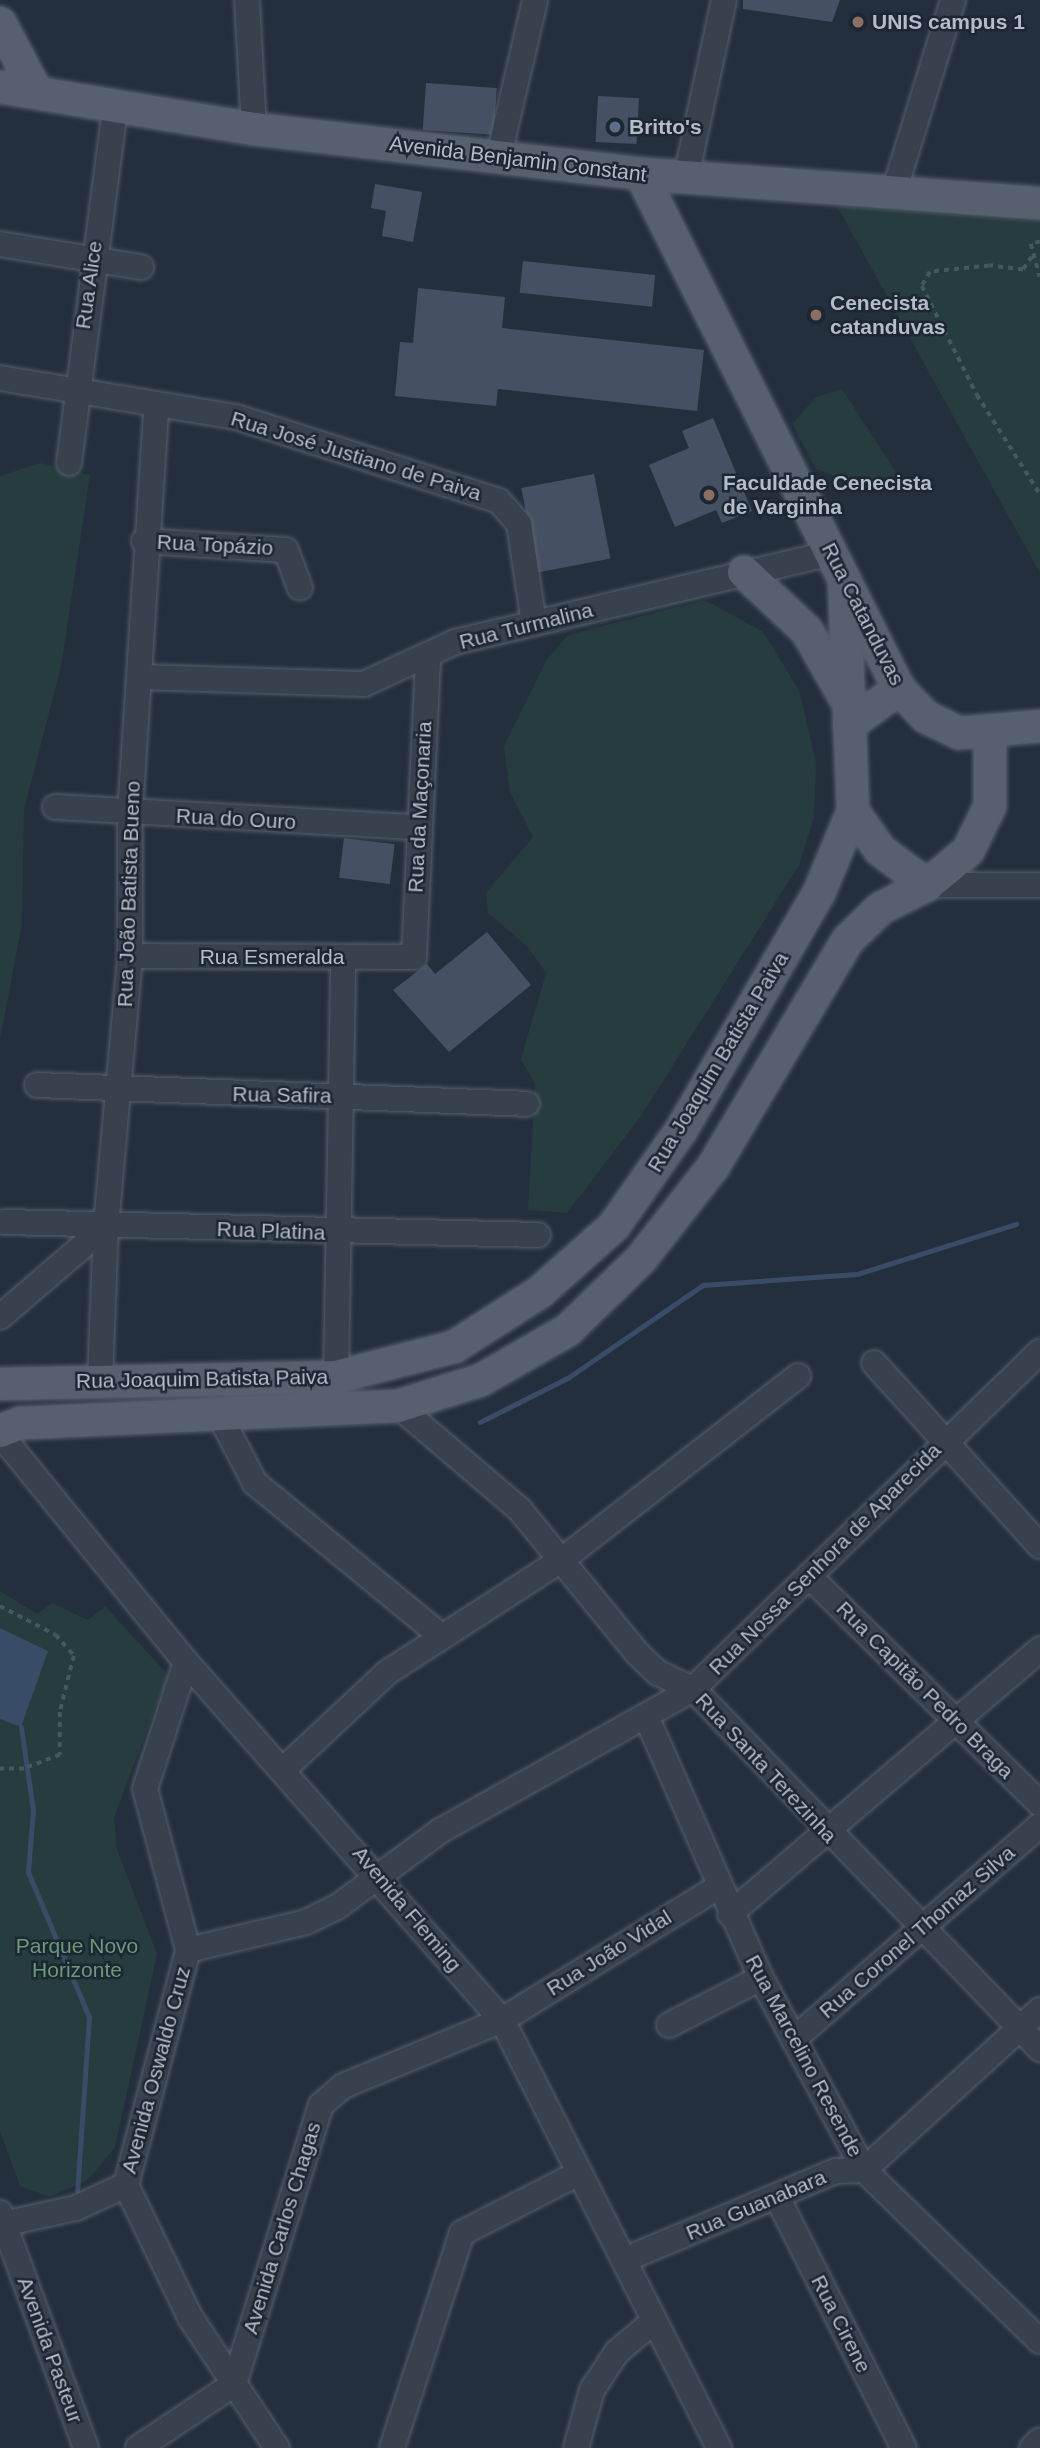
<!DOCTYPE html>
<html>
<head>
<meta charset="utf-8">
<style>
  body { margin:0 }
  #map { position:relative; width:1040px; height:2448px; overflow:hidden; background:#242f3e; font-family:Arial,sans-serif }
  div>[style] { position:absolute }
  .green>* { inset:0; background:#263c3f }
  .water>* { inset:0; background:#394c67 }
  .stream>* { height:5px; margin:-2.5px; padding:0 2.5px; transform-origin:2.5px; border-radius:2.5px; background:#394c67 }
  .building>* { inset:0; background:#455162; transform-origin:0 0 }
  .path>* { height:3.5px; margin-top:-1.75px; transform-origin:0; background:repeating-linear-gradient(90deg,#44595c 0 5px,transparent 0 10px) }
  .roads { filter:drop-shadow(0 0 2px #565f6c) drop-shadow(0 0 2px #565f6c) }
  .minor>* { height:24px; margin:-12px; padding:0 12px; transform-origin:12px; border-radius:12px; background:#38414e }
  .major>* { height:32px; margin:-16px; padding:0 16px; transform-origin:16px; border-radius:16px; background:#56606e }
  .dots>* { width:19px; height:19px; translate:-50% -50%; box-sizing:border-box; border:4px solid #1d2633; border-radius:50% }
  span { translate:-50% -50%; white-space:nowrap; text-align:center; line-height:1.15; -webkit-text-stroke:5px #1d2633; paint-order:stroke }
  .poi-label { font-size:21px; color:#b4bcc9; font-weight:700 }
  .left { translate:0 -50%; text-align:left }
  .street-label { font-size:21px; color:#b4bcc9 }
  .park-label { font-size:21px; color:#6b9a76 }
</style>
</head>
<body>
<div id="map">
  <div class="green">
    <div style="clip-path:polygon(837px 206px,1040px 222px,1040px 573px)"></div>
    <div style="clip-path:polygon(842px 389px,899px 476px,865px 486px,816px 469px,792px 424px,816px 397px)"></div>
    <div style="clip-path:polygon(40px 463px,90px 475px,61px 667px,24px 809px,22px 924px,0 1039px,0 476px)"></div>
    <div style="clip-path:polygon(705px 600px,763px 632px,799px 690px,816px 762px,814px 817px,799px 865px,641px 1116px,567px 1213px,528px 1210px,535px 1084px,521px 1059px,546px 973px,528px 947px,488px 913px,486px 893px,533px 837px,510px 792px,504px 746px,546px 661px,568px 635px)"></div>
    <div style="clip-path:polygon(0 1591px,37px 1614px,52px 1603px,88px 1620px,105px 1606px,168px 1675px,114px 1817px,117px 1849px,157px 1954px,115px 2147px,88px 2180px,49px 2197px,20px 2186px,0 2131px)"></div>
  </div>
  <div class="water">
    <div style="clip-path:polygon(0 1628px,48px 1651px,21px 1727px,0 1719px)"></div>
  </div>
  <div class="stream">
    <div style="left:480px;top:1422px;width:100px;rotate:-26.8deg"></div>
    <div style="left:569px;top:1377px;width:163px;rotate:-34.5deg"></div>
    <div style="left:703px;top:1285px;width:154px;rotate:-4.1deg"></div>
    <div style="left:857px;top:1274px;width:167px;rotate:-17.5deg"></div>
    <div style="left:21px;top:1727px;width:84px;rotate:81.8deg"></div>
    <div style="left:33px;top:1810px;width:62px;rotate:94.6deg"></div>
    <div style="left:28px;top:1872px;width:157px;rotate:67.2deg"></div>
    <div style="left:89px;top:2017px;width:174px;rotate:93.9deg"></div>
  </div>
  <div class="building">
    <div style="clip-path:polygon(743px 0,840px 0,832px 22px,743px 9px)"></div>
    <div style="left:426px;top:83px;width:71px;height:47px;rotate:4deg"></div>
    <div style="left:598px;top:96px;width:41px;height:46px;rotate:3deg"></div>
    <div style="clip-path:polygon(375px 184px,422px 192px,413px 242px,382px 236px,386px 211px,371px 208px)"></div>
    <div style="left:523px;top:261px;width:133px;height:32px;rotate:6deg"></div>
    <div style="clip-path:polygon(418px 288px,505px 297px,502px 328px,704px 350px,697px 411px,498px 389px,496px 406px,395px 396px,400px 342px,413px 343px)"></div>
    <div style="clip-path:polygon(713px 418px,752px 511px,722px 523px,716px 510px,675px 527px,649px 465px,689px 448px,682px 431px)"></div>
    <div style="left:594px;top:474px;width:86px;height:74px;rotate:79deg"></div>
    <div style="left:344px;top:838px;width:51px;height:40px;rotate:7deg"></div>
    <div style="clip-path:polygon(487px 932px,531px 985px,449px 1052px,393px 990px,427px 964px,435px 974px)"></div>
  </div>
  <div class="path">
    <div style="left:1040px;top:242px;width:9px;rotate:167deg"></div>
    <div style="left:1031px;top:244px;width:34px;rotate:75deg"></div>
    <div style="left:1032px;top:257px;width:16px;rotate:125deg"></div>
    <div style="left:1023px;top:270px;width:34px;rotate:-173deg"></div>
    <div style="left:989px;top:266px;width:59px;rotate:174.2deg"></div>
    <div style="left:930px;top:272px;width:16px;rotate:120deg"></div>
    <div style="left:922px;top:286px;width:122px;rotate:63.2deg"></div>
    <div style="left:977px;top:395px;width:117px;rotate:57.5deg"></div>
    <div style="left:0;top:1606px;width:63px;rotate:27.4deg"></div>
    <div style="left:56px;top:1635px;width:28px;rotate:49deg"></div>
    <div style="left:74px;top:1656px;width:58px;rotate:104deg"></div>
    <div style="left:60px;top:1712px;width:43px;rotate:90deg"></div>
    <div style="left:60px;top:1755px;width:39px;rotate:159deg"></div>
    <div style="left:24px;top:1769px;width:24px;rotate:180deg"></div>
  </div>
  <div class="roads">
    <div class="minor">
      <div style="left:247px;top:0;width:129px;rotate:86.9deg"></div>
      <div style="left:499px;top:155px;width:159px;rotate:-76.9deg"></div>
      <div style="left:686px;top:177px;width:181px;rotate:-77.9deg"></div>
      <div style="left:894px;top:192px;width:201px;rotate:-72.9deg"></div>
      <div style="left:0;top:244px;width:143px;rotate:9.3deg"></div>
      <div style="left:0;top:378px;width:239px;rotate:9.4deg"></div>
      <div style="left:236px;top:417px;width:276px;rotate:17.7deg"></div>
      <div style="left:499px;top:501px;width:30px;rotate:49deg"></div>
      <div style="left:519px;top:524px;width:100px;rotate:81.4deg"></div>
      <div style="left:69px;top:463px;width:359px;rotate:-82.6deg"></div>
      <div style="left:144px;top:541px;width:142px;rotate:3.6deg"></div>
      <div style="left:286px;top:550px;width:40px;rotate:69.8deg"></div>
      <div style="left:139px;top:677px;width:225px;rotate:1.8deg"></div>
      <div style="left:364px;top:684px;width:100px;rotate:-24.8deg"></div>
      <div style="left:455px;top:642px;width:387px;rotate:-13.3deg"></div>
      <div style="left:55px;top:807px;width:364px;rotate:3.2deg"></div>
      <div style="left:927px;top:885px;width:113px"></div>
      <div style="left:130px;top:956px;width:284px;rotate:0.2deg"></div>
      <div style="left:414px;top:957px;width:299px;rotate:-87.3deg"></div>
      <div style="left:37px;top:1085px;width:490px;rotate:2.2deg"></div>
      <div style="left:4px;top:1222px;width:534px;rotate:1.39deg"></div>
      <div style="left:0;top:1317px;width:140px;rotate:-40.6deg"></div>
      <div style="left:874px;top:1363px;width:247px;rotate:47.8deg"></div>
      <div style="left:336px;top:1377px;width:419px;rotate:-89deg"></div>
      <div style="left:100px;top:1381px;width:155px;rotate:-87.8deg"></div>
      <div style="left:106px;top:1226px;width:271px;rotate:-84.9deg"></div>
      <div style="left:130px;top:956px;width:142px;rotate:-90deg"></div>
      <div style="left:130px;top:814px;width:408px;rotate:-86.3deg"></div>
      <div style="left:398px;top:1406px;width:160px;rotate:40.4deg"></div>
      <div style="left:520px;top:1510px;width:185px;rotate:50.7deg"></div>
      <div style="left:637px;top:1653px;width:29px;rotate:44deg"></div>
      <div style="left:658px;top:1673px;width:38px;rotate:25deg"></div>
      <div style="left:693px;top:1689px;width:500px;rotate:46.05deg"></div>
      <div style="left:221px;top:1418px;width:73px;rotate:62.4deg"></div>
      <div style="left:255px;top:1483px;width:238px;rotate:39.4deg"></div>
      <div style="left:0;top:1434px;width:294px;rotate:50.8deg"></div>
      <div style="left:186px;top:1662px;width:478px;rotate:48.6deg"></div>
      <div style="left:502px;top:2020px;width:480px;rotate:63.1deg"></div>
      <div style="left:809px;top:1576px;width:325px;rotate:44.6deg"></div>
      <div style="left:186px;top:1662px;width:133px;rotate:107.9deg"></div>
      <div style="left:145px;top:1789px;width:167px;rotate:75deg"></div>
      <div style="left:646px;top:1716px;width:286px;rotate:66.3deg"></div>
      <div style="left:761px;top:1978px;width:218px;rotate:61.8deg"></div>
      <div style="left:864px;top:2170px;width:245px;rotate:44.2deg"></div>
      <div style="left:285px;top:1768px;width:141px;rotate:-43deg"></div>
      <div style="left:388px;top:1672px;width:208px;rotate:-32.9deg"></div>
      <div style="left:563px;top:1559px;width:298px;rotate:-37.9deg"></div>
      <div style="left:730px;top:1914px;width:408px;rotate:-40.5deg"></div>
      <div style="left:669px;top:2025px;width:103px;rotate:-27.1deg"></div>
      <div style="left:794px;top:2039px;width:326px;rotate:-41deg"></div>
      <div style="left:126px;top:2185px;width:147px;rotate:64.1deg"></div>
      <div style="left:190px;top:2317px;width:157px;rotate:56.4deg"></div>
      <div style="left:778px;top:2199px;width:279px;rotate:63.2deg"></div>
      <div style="left:0;top:2213px;width:250px;rotate:69.9deg"></div>
      <div style="left:3px;top:2224px;width:75px;rotate:-12.4deg"></div>
      <div style="left:76px;top:2208px;width:55px;rotate:-24.7deg"></div>
      <div style="left:126px;top:2185px;width:243px;rotate:-75.2deg"></div>
      <div style="left:188px;top:1950px;width:121px;rotate:-13.3deg"></div>
      <div style="left:306px;top:1922px;width:34px;rotate:-26deg"></div>
      <div style="left:337px;top:1907px;width:128px;rotate:-36.4deg"></div>
      <div style="left:440px;top:1831px;width:290px;rotate:-29.3deg"></div>
      <div style="left:693px;top:1689px;width:484px;rotate:-44.2deg"></div>
      <div style="left:624px;top:2260px;width:230px;rotate:-22.8deg"></div>
      <div style="left:836px;top:2171px;width:28px;rotate:-2deg"></div>
      <div style="left:864px;top:2170px;width:238px;rotate:-42.3deg"></div>
      <div style="left:138px;top:2448px;width:115px;rotate:-33.7deg"></div>
      <div style="left:234px;top:2384px;width:292px;rotate:-72.7deg"></div>
      <div style="left:321px;top:2105px;width:29px;rotate:-41deg"></div>
      <div style="left:343px;top:2086px;width:172px;rotate:-22.5deg"></div>
      <div style="left:502px;top:2020px;width:254px;rotate:-31.6deg"></div>
      <div style="left:392px;top:2448px;width:226px;rotate:-72deg"></div>
      <div style="left:462px;top:2233px;width:131px;rotate:-27.1deg"></div>
      <div style="left:576px;top:2448px;width:60px;rotate:-74.6deg"></div>
      <div style="left:592px;top:2390px;width:45px;rotate:-56.7deg"></div>
      <div style="left:617px;top:2352px;width:48px;rotate:-40deg"></div>
      <div style="left:1032px;top:2448px;width:11px;rotate:-45deg"></div>
    </div>
    <div class="major">
      <div style="left:0;top:23px;width:77px;rotate:62.1deg"></div>
      <div style="left:0;top:87px;width:257px;rotate:9.4deg"></div>
      <div style="left:254px;top:129px;width:390px;rotate:6.6deg"></div>
      <div style="left:641px;top:174px;width:400px;rotate:4.2deg"></div>
      <div style="left:641px;top:174px;width:576px;rotate:63.39deg"></div>
      <div style="left:899px;top:689px;width:39px;rotate:46deg"></div>
      <div style="left:926px;top:717px;width:37px;rotate:26deg"></div>
      <div style="left:959px;top:733px;width:81px;rotate:-4.9deg"></div>
      <div style="left:744px;top:572px;width:86px;rotate:43.1deg"></div>
      <div style="left:807px;top:631px;width:77px;rotate:60.4deg"></div>
      <div style="left:849px;top:725px;width:62px;rotate:-35.8deg"></div>
      <div style="left:853px;top:811px;width:47px;rotate:55.3deg"></div>
      <div style="left:880px;top:850px;width:59px;rotate:36.7deg"></div>
      <div style="left:0;top:1384px;width:336px;rotate:-1.2deg"></div>
      <div style="left:336px;top:1377px;width:122px;rotate:-14.3deg"></div>
      <div style="left:454px;top:1347px;width:102px;rotate:-32.6deg"></div>
      <div style="left:540px;top:1292px;width:99px;rotate:-41.7deg"></div>
      <div style="left:614px;top:1226px;width:118px;rotate:-55deg"></div>
      <div style="left:682px;top:1129px;width:273px;rotate:-59.9deg"></div>
      <div style="left:819px;top:893px;width:89px;rotate:-67.5deg"></div>
      <div style="left:853px;top:811px;width:232px;rotate:-92.2deg"></div>
      <div style="left:0;top:1431px;width:22px;rotate:-21deg"></div>
      <div style="left:21px;top:1423px;width:377px;rotate:-2.6deg"></div>
      <div style="left:398px;top:1406px;width:87px;rotate:-17.4deg"></div>
      <div style="left:481px;top:1380px;width:100px;rotate:-29.9deg"></div>
      <div style="left:568px;top:1330px;width:102px;rotate:-44.2deg"></div>
      <div style="left:641px;top:1259px;width:117px;rotate:-52deg"></div>
      <div style="left:713px;top:1167px;width:264px;rotate:-59.3deg"></div>
      <div style="left:848px;top:940px;width:46px;rotate:-44.1deg"></div>
      <div style="left:881px;top:908px;width:51px;rotate:-26.6deg"></div>
      <div style="left:927px;top:885px;width:53px;rotate:-39.7deg"></div>
      <div style="left:968px;top:851px;width:50px;rotate:-63.9deg"></div>
      <div style="left:990px;top:806px;width:71px;rotate:-90deg"></div>
    </div>
  </div>
  <div class="dots">
    <div style="left:858px;top:22px;background:#8d6e63"></div>
    <div style="left:615px;top:127px;background:#5c6f8a"></div>
    <div style="left:816px;top:315px;background:#8d6e63"></div>
    <div style="left:709px;top:495px;background:#8d6e63"></div>
  </div>
  <div class="poi-label">
    <span class="left" style="left:872px;top:22px">UNIS campus 1</span>
    <span class="left" style="left:629px;top:127px">Britto's</span>
    <span class="left" style="left:830px;top:315px">Cenecista<br>catanduvas</span>
    <span class="left" style="left:723px;top:495px">Faculdade Cenecista<br>de Varginha</span>
  </div>
  <div class="street-label">
    <span style="left:518px;top:159px;rotate:7deg">Avenida Benjamin Constant</span>
    <span style="left:89px;top:285px;rotate:-82deg">Rua Alice</span>
    <span style="left:356px;top:456px;rotate:17deg">Rua José Justiano de Paiva</span>
    <span style="left:215px;top:545px;rotate:3deg">Rua Topázio</span>
    <span style="left:863px;top:614px;rotate:63deg">Rua Catanduvas</span>
    <span style="left:526px;top:626px;rotate:-14deg">Rua Turmalina</span>
    <span style="left:420px;top:807px;rotate:-87deg">Rua da Maçonaria</span>
    <span style="left:236px;top:819px;rotate:3deg">Rua do Ouro</span>
    <span style="left:129px;top:894px;rotate:-88deg">Rua João Batista Bueno</span>
    <span style="left:272px;top:957px">Rua Esmeralda</span>
    <span style="left:718px;top:1062px;rotate:-59deg">Rua Joaquim Batista Paiva</span>
    <span style="left:282px;top:1095px;rotate:1deg">Rua Safira</span>
    <span style="left:271px;top:1231px;rotate:2deg">Rua Platina</span>
    <span style="left:202px;top:1379px;rotate:-1deg">Rua Joaquim Batista Paiva</span>
    <span style="left:825px;top:1559px;rotate:-45deg">Rua Nossa Senhora de Aparecida</span>
    <span style="left:925px;top:1690px;rotate:45deg">Rua Capitão Pedro Braga</span>
    <span style="left:766px;top:1768px;rotate:47deg">Rua Santa Terezinha</span>
    <span style="left:407px;top:1909px;rotate:50deg">Avenida Fleming</span>
    <span style="left:917px;top:1932px;rotate:-41deg">Rua Coronel Thomaz Silva</span>
    <span style="left:609px;top:1953px;rotate:-32deg">Rua João Vidal</span>
    <span style="left:804px;top:2056px;rotate:62deg">Rua Marcelino Resende</span>
    <span style="left:156px;top:2070px;rotate:-75deg">Avenida Oswaldo Cruz</span>
    <span style="left:756px;top:2205px;rotate:-23deg">Rua Guanabara</span>
    <span style="left:282px;top:2228px;rotate:-73deg">Avenida Carlos Chagas</span>
    <span style="left:841px;top:2324px;rotate:63deg">Rua Cirene</span>
    <span style="left:50px;top:2350px;rotate:70deg">Avenida Pasteur</span>
  </div>
  <div class="park-label">
    <span style="left:77px;top:1958px">Parque Novo<br>Horizonte</span>
  </div>
</div>
</body>
</html>
